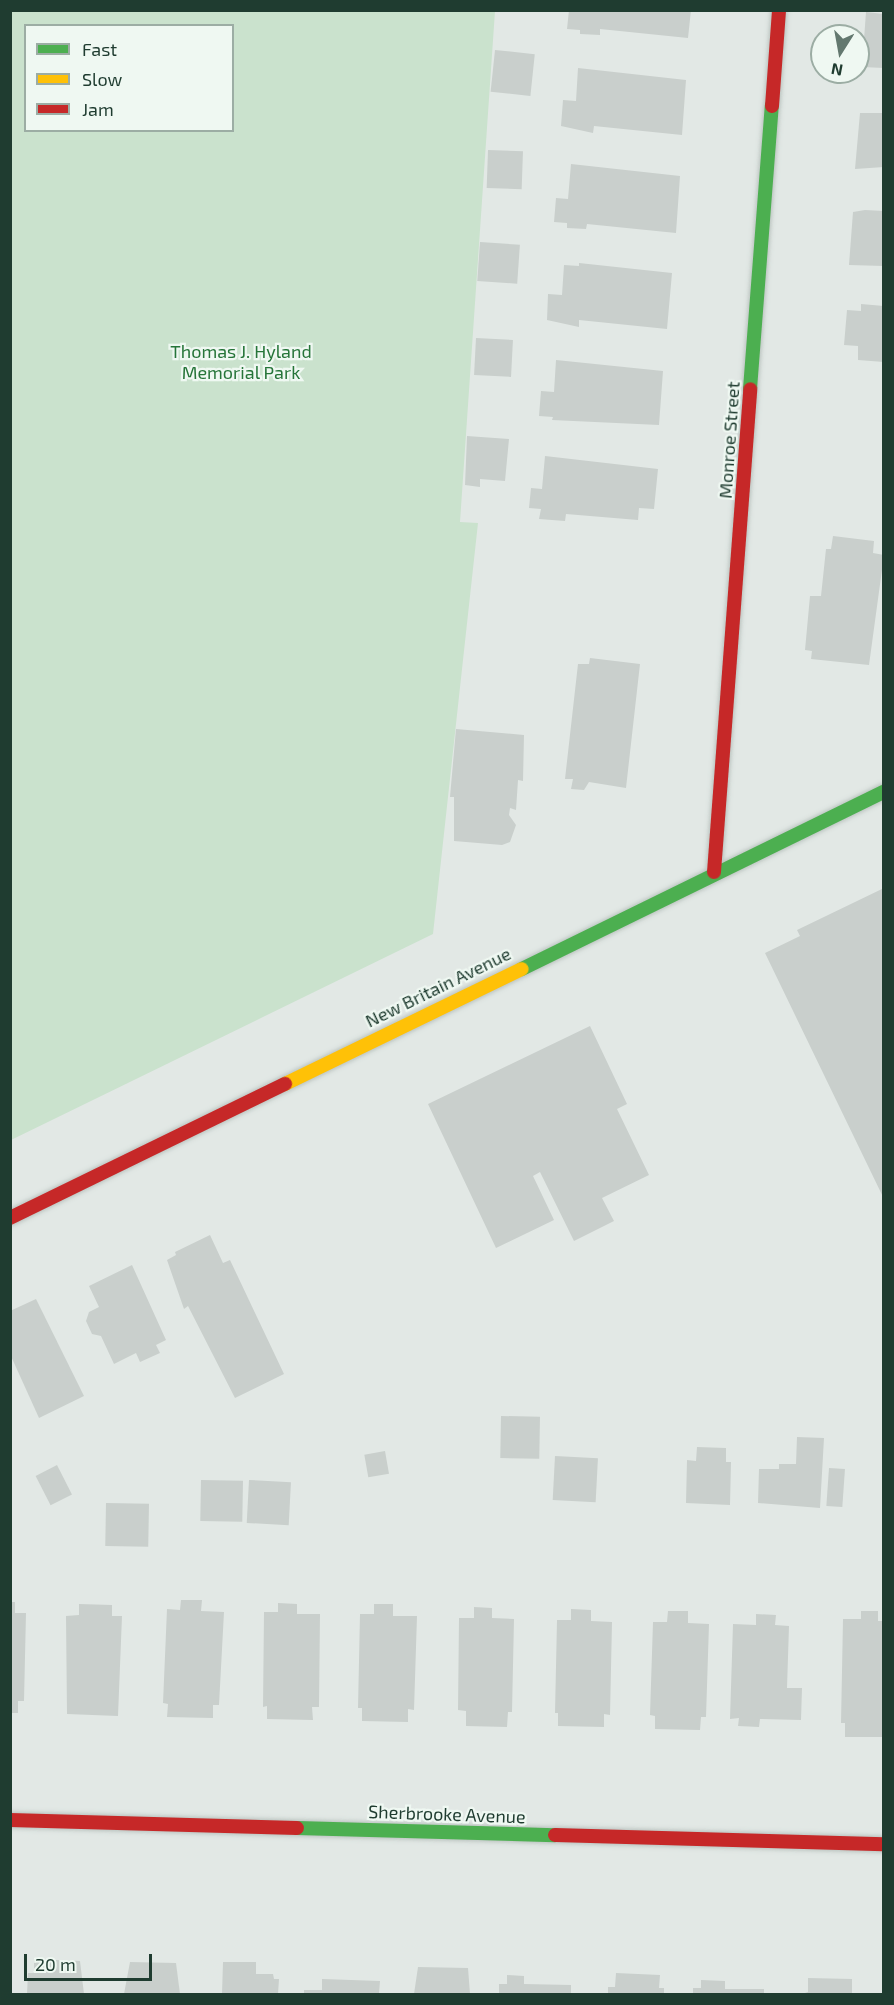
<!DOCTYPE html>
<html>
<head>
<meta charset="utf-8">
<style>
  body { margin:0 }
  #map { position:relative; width:894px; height:2005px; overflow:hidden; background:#e2e8e5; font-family:"Exo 2",sans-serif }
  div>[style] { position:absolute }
  .green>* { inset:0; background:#cae2cd }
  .building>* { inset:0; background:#c9cfcc; transform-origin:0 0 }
  .roads { filter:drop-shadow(0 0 2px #bbc4c0) drop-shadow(0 0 2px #bbc4c0) }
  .fast>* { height:14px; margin:-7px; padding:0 7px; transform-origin:7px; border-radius:7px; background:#4caf50 }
  .slow>* { height:14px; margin:-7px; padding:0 7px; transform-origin:7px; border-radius:7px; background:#ffc107 }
  .jam>* { height:14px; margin:-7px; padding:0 7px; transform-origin:7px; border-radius:7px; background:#c62828 }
  span { translate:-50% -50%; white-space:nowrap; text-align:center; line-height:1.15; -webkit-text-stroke:4.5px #eff8f2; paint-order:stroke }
  .park-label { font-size:18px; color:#267539 }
  .street-label { font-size:18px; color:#1f3c30 }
  .frame { position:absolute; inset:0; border:12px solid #1f3c30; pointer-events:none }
  .legend { position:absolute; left:24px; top:24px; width:210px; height:108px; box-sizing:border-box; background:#eff8f2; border:2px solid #9cada4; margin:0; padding:8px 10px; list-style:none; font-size:18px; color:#1f3c30 }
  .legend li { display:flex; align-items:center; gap:12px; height:30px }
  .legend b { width:30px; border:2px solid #9cada4 }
  .north { position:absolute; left:810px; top:24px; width:60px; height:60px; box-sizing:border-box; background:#eff8f2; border:2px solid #9cada4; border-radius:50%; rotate:191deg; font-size:16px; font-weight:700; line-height:24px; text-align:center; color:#1f3c30 }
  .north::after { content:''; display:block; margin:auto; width:21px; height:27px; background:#63786f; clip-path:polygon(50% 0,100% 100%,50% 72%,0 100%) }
  .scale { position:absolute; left:24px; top:1954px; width:128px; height:27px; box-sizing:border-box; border:3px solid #1f3c30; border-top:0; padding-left:8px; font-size:18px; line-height:21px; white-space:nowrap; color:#1f3c30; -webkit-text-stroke:4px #eff8f2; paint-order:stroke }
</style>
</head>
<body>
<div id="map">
  <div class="green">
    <div style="clip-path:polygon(evenodd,11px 10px,495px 11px,460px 522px,478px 523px,433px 934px,11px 1140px,11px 10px,26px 26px,232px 26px,232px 130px,26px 130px,26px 26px)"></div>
  </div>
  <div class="building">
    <div style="clip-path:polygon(569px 10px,691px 10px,688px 38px,600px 29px,600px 35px,580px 34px,580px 30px,567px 29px)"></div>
    <div style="clip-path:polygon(866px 12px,884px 14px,884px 68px,862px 67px)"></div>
    <div style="left:495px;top:50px;width:40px;height:42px;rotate:6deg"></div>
    <div style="clip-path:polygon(578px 68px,686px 80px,682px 135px,594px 126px,593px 133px,561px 126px,563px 100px,576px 101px)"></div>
    <div style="clip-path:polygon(860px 113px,884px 113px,884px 167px,855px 169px)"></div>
    <div style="left:488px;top:150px;width:35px;height:38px;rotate:2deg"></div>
    <div style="clip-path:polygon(571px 164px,680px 176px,676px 233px,587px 224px,586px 229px,567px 228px,567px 223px,554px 222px,556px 198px,568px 199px)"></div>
    <div style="clip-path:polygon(865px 210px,884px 211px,884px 266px,849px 265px,853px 212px)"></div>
    <div style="left:480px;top:242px;width:40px;height:39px;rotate:4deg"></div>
    <div style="clip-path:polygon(579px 263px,672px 273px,667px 329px,579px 320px,579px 327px,547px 320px,548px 294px,562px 295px,564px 265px,579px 266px)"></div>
    <div style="clip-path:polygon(861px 304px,884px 306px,884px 362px,858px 360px,858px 346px,844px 345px,847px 310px,861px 311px)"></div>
    <div style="left:476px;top:338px;width:37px;height:37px;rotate:3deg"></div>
    <div style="clip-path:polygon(556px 360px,663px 371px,659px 425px,552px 420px,553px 417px,539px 416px,541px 391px,554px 392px)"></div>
    <div style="clip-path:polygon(467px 436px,509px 439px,505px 481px,480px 479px,480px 487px,465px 485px)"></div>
    <div style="clip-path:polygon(545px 456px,658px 469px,654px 509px,639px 508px,638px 520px,566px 514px,565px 521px,539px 519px,541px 509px,529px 508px,531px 488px,542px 489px)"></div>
    <div style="clip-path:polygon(833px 536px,874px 541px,873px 553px,884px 555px,869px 665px,811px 659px,812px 651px,805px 650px,810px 596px,821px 596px,826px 549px,831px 549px)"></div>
    <div style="clip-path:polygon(590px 658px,640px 664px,626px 788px,589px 782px,584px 790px,571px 789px,573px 779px,565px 779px,578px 664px,589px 664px)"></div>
    <div style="clip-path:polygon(456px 729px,524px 735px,523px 781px,518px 780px,516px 810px,510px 808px,509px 815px,516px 825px,510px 842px,502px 845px,454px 841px,454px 797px,450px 797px)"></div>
    <div style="clip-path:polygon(884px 888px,884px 1199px,765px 953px,800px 936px,797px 930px)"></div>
    <div style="clip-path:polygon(590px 1026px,627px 1104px,617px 1109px,649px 1175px,602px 1198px,614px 1221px,574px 1241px,540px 1172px,533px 1176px,554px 1220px,496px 1248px,428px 1104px)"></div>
    <div style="clip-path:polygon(210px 1235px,223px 1263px,230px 1260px,284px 1374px,235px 1398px,188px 1306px,184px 1309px,167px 1260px,176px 1255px,175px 1252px)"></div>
    <div style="clip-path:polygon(132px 1265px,166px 1340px,156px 1345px,160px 1353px,140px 1362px,136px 1353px,114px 1364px,101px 1336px,92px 1334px,86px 1321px,89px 1312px,99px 1307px,89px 1286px)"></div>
    <div style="clip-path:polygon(36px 1299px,84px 1396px,39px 1418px,10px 1354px,10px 1311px)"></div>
    <div style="left:501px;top:1416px;width:39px;height:42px;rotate:1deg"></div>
    <div style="clip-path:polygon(797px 1437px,824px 1438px,820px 1508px,758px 1503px,759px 1469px,779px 1469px,779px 1464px,796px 1464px)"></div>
    <div style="clip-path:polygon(697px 1447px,726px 1448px,726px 1462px,731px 1462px,730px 1505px,686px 1503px,687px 1460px,696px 1461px)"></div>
    <div style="left:385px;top:1451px;width:23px;height:21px;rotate:80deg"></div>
    <div style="left:555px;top:1456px;width:43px;height:44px;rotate:3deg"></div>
    <div style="left:57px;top:1465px;width:33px;height:24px;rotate:63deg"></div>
    <div style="left:829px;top:1468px;width:16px;height:38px;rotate:4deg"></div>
    <div style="left:201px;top:1480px;width:42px;height:41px;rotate:1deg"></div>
    <div style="left:249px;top:1480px;width:42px;height:43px;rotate:3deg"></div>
    <div style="left:106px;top:1503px;width:43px;height:43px;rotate:1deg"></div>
    <div style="clip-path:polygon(181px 1600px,202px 1600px,201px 1611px,224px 1612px,219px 1705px,213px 1705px,213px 1718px,167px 1717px,168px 1704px,163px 1703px,167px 1609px,180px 1610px)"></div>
    <div style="clip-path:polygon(10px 1602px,15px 1602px,15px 1613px,26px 1613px,24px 1701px,18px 1701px,18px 1713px,10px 1713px)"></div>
    <div style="clip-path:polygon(278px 1603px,297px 1604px,297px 1614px,320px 1614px,319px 1707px,312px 1707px,313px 1720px,267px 1719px,267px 1706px,263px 1707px,264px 1612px,278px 1612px)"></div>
    <div style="clip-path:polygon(79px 1604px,112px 1605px,112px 1616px,122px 1616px,118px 1716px,67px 1714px,66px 1616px,79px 1615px)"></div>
    <div style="clip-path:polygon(374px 1604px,393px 1604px,393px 1616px,417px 1616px,414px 1710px,408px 1709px,408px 1722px,362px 1721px,362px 1708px,358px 1708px,360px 1614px,374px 1614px)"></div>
    <div style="clip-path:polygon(474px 1607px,492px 1608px,492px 1618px,514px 1619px,512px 1712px,508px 1712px,507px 1727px,466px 1726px,466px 1711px,458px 1710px,459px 1618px,474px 1618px)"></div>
    <div style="clip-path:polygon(571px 1609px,591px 1610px,591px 1621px,612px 1622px,610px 1715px,604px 1714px,604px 1727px,558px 1726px,558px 1713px,555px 1713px,557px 1620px,571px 1620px)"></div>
    <div style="clip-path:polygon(668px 1611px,688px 1611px,688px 1623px,709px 1624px,706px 1717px,701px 1717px,700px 1730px,655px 1729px,655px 1716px,650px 1715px,653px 1622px,667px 1622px)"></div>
    <div style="clip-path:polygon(861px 1611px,878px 1611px,878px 1621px,884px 1621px,884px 1737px,845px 1737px,845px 1723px,841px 1723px,843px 1619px,861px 1619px)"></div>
    <div style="clip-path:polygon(756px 1614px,776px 1615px,775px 1625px,789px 1626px,787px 1688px,802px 1688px,801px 1720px,760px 1719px,759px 1727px,738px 1726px,739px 1718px,730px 1719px,733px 1624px,756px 1625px)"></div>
    <div style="clip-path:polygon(34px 1959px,80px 1961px,84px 1994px,27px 1994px,28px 1973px,34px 1973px)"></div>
    <div style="clip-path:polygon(130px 1962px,176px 1963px,180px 1994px,124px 1994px)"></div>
    <div style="clip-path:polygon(223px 1962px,256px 1962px,256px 1974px,273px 1974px,274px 1979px,279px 1979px,278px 1994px,222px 1994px)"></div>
    <div style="clip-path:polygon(418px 1967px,468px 1968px,470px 1994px,414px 1994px)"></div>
    <div style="clip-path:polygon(616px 1973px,660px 1975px,659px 1988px,664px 1988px,664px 1994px,608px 1994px,608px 1987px,615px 1987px)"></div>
    <div style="clip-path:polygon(507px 1975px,524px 1976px,524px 1984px,571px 1985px,571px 1994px,499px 1994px,499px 1984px,507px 1984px)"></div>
    <div style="clip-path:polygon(808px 1978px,852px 1979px,852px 1994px,802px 1994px,808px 1992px)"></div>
    <div style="clip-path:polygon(322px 1979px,380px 1981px,379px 1994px,304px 1994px,304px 1990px,322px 1990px)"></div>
    <div style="clip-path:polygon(701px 1980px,725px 1981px,725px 1989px,764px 1989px,764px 1994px,693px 1994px,693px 1988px,701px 1988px)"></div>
  </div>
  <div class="roads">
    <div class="fast">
      <div style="left:750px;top:389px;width:284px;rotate:-85.6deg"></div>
      <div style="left:522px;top:969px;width:403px;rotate:-26.1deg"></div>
      <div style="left:297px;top:1828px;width:258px;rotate:1.6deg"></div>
    </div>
    <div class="slow">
      <div style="left:285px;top:1084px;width:263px;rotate:-25.9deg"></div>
    </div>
    <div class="jam">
      <div style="left:772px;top:106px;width:96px;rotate:-85.8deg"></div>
      <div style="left:714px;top:872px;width:484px;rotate:-85.7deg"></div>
      <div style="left:10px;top:1218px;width:306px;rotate:-26deg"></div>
      <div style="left:10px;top:1820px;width:287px;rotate:1.6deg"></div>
      <div style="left:555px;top:1835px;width:329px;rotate:1.6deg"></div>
    </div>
  </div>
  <div class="park-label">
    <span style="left:241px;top:362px">Thomas J. Hyland<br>Memorial Park</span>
  </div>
  <div class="street-label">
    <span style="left:729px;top:440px;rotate:-86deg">Monroe Street</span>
    <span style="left:438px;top:987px;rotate:-26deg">New Britain Avenue</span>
    <span style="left:447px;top:1814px;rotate:2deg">Sherbrooke Avenue</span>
  </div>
  <div class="frame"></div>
  <ul class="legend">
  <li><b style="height:8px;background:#4caf50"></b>Fast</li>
  <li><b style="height:8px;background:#ffc107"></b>Slow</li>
  <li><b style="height:8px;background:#c62828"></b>Jam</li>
  </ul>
  <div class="north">N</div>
  <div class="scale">20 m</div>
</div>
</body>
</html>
